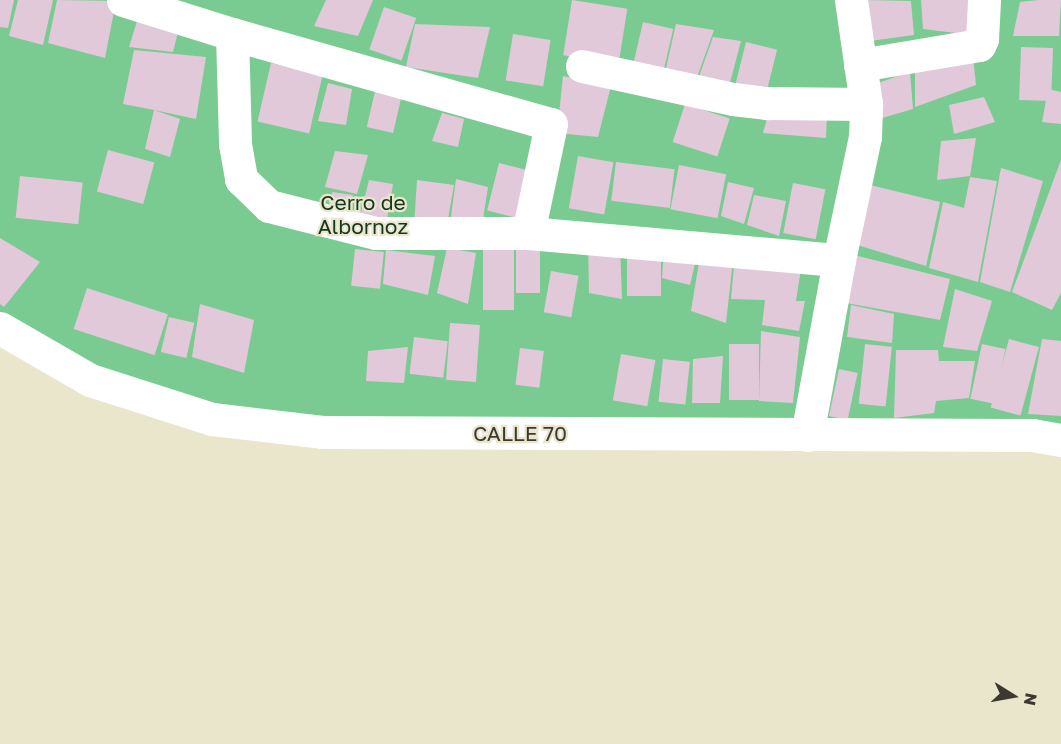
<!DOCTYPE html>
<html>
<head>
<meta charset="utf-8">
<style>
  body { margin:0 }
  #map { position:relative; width:1061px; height:744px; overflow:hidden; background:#eae6cc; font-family:"Golos Text",sans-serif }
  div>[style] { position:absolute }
  .forest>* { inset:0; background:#7acb91 }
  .building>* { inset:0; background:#e1c9d9; transform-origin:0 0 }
  .minor>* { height:33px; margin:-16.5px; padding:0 16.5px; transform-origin:16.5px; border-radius:16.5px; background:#fff }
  span { translate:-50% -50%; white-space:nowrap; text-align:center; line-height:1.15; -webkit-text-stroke:4.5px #eae6cc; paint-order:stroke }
  .park-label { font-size:21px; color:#14371f }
  .street-label { font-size:21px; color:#3c3a30 }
  .north { position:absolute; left:983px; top:666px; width:60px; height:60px; -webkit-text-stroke:4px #eae6cc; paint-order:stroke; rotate:101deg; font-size:16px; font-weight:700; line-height:24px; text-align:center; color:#3c3a30 }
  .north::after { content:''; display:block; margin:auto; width:21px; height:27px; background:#3c3a30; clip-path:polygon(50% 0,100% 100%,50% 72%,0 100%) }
</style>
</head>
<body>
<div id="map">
  <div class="forest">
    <div style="clip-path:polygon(0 0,1061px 0,1061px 450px,309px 430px,92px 372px,0 317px)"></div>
  </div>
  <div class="building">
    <div style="clip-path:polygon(0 0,14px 0,8px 28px,0 27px)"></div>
    <div style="clip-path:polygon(18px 0,53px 0,43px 45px,9px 36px)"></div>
    <div style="clip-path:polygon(57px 0,116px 1px,105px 58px,48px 43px)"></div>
    <div style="clip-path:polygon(326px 0,373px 0,358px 36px,314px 26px)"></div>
    <div style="left:572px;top:0;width:56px;height:56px;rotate:9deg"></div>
    <div style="clip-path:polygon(864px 0,911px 1px,914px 35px,870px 41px)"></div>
    <div style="clip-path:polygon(921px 0,974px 0,972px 35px,923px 29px)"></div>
    <div style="clip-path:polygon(1038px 0,1061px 0,1059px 36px,1013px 36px,1020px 2px)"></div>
    <div style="left:384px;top:7px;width:34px;height:45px;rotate:19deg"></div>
    <div style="clip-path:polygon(138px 18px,180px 24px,173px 52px,129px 47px)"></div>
    <div style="left:643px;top:22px;width:31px;height:45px;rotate:13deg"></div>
    <div style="clip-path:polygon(415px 24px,490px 27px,478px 78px,406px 67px)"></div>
    <div style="clip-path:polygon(676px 24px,714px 30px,695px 83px,664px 77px)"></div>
    <div style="left:513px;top:34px;width:38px;height:47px;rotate:9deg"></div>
    <div style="clip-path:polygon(713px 37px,741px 41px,727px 94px,696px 85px)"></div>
    <div style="left:746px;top:42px;width:32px;height:52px;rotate:14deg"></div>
    <div style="left:1021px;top:47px;width:32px;height:53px;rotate:2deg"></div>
    <div style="clip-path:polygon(134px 50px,206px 57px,196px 119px,154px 110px,180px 119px,170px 157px,145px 149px,154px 110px,123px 104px)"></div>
    <div style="clip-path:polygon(973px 57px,976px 85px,915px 107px,915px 65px)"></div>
    <div style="left:271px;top:63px;width:53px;height:60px;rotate:13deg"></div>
    <div style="clip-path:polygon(910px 72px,913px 109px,882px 118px,878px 83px)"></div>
    <div style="clip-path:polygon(563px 76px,611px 86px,598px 137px,557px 133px)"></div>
    <div style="clip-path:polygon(328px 83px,352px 89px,346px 125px,318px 121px)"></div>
    <div style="left:376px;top:87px;width:27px;height:41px;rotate:13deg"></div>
    <div style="clip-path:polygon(1048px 89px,1061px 92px,1061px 124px,1042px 122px)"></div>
    <div style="clip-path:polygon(984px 97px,995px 122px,954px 134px,949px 105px)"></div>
    <div style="left:685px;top:104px;width:47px;height:40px;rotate:18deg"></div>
    <div style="clip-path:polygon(770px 108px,827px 114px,826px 138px,763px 133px)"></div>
    <div style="clip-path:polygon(442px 113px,464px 119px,458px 147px,432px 141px)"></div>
    <div style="clip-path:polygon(976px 138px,970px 176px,937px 180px,941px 141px)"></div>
    <div style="left:108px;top:150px;width:48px;height:43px;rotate:15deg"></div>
    <div style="clip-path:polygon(335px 151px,368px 155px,357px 194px,325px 187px)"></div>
    <div style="left:578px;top:156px;width:36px;height:53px;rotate:10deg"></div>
    <div style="clip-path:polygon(1061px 160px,1061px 293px,1052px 310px,1012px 292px)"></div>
    <div style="left:616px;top:162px;width:59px;height:39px;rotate:7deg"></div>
    <div style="left:499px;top:163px;width:32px;height:49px;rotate:14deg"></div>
    <div style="left:679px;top:165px;width:48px;height:45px;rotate:11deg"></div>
    <div style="clip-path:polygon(1001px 168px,1043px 181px,1010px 292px,980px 282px)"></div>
    <div style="left:20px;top:176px;width:63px;height:42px;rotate:6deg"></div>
    <div style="clip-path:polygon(970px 177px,997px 181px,978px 282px,929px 268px,943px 202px,964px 208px)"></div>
    <div style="clip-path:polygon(456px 179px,488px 187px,482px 226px,450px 224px)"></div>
    <div style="clip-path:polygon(369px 180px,393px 184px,386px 225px,358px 225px)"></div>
    <div style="clip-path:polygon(417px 180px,454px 185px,447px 225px,414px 226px)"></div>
    <div style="clip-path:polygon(728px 182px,754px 188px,744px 224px,721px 216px)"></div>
    <div style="left:793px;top:183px;width:33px;height:51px;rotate:11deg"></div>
    <div style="clip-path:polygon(862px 183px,940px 202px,926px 266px,854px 244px)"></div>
    <div style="left:332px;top:192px;width:21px;height:23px;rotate:8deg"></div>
    <div style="clip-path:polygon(754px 195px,786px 201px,779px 236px,747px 225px)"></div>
    <div style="clip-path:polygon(0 238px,40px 262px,4px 307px,0 304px)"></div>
    <div style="clip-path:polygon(588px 241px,620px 244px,622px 299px,589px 293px)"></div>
    <div style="clip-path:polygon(447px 248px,476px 253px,468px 304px,437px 293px)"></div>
    <div style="left:483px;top:248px;width:31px;height:62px"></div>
    <div style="left:355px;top:249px;width:29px;height:37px;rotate:6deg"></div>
    <div style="left:516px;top:249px;width:24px;height:44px"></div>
    <div style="clip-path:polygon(664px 249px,698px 251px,690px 285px,662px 278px)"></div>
    <div style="clip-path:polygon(386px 250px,435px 256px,428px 295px,383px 284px)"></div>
    <div style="left:627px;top:251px;width:34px;height:45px"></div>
    <div style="clip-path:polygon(850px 254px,950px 279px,940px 320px,835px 301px)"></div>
    <div style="clip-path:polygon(700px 256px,733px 260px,726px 323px,691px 311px)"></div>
    <div style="clip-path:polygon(734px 265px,801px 269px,796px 301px,805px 301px,799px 331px,762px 325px,765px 300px,731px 299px)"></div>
    <div style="left:551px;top:271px;width:28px;height:42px;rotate:10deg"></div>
    <div style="left:87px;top:288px;width:85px;height:43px;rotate:18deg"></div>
    <div style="clip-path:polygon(955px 289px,992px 301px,977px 351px,943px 347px)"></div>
    <div style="clip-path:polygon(200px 304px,254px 320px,244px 373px,192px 357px)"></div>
    <div style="clip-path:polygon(851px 305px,894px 314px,892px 343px,847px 337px)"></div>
    <div style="left:169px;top:317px;width:26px;height:36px;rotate:13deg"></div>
    <div style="left:450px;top:323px;width:30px;height:57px;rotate:4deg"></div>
    <div style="clip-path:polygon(761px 331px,800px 337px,793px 403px,759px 401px)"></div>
    <div style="left:414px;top:337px;width:34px;height:37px;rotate:7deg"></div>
    <div style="left:1009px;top:339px;width:31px;height:71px;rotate:15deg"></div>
    <div style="clip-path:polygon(1042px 339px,1061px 341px,1061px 416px,1028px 414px)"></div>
    <div style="left:729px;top:344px;width:30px;height:56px"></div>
    <div style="left:865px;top:344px;width:27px;height:60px;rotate:6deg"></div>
    <div style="left:982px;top:344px;width:24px;height:56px;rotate:12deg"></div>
    <div style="clip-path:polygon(408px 347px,404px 383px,366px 381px,368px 351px)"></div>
    <div style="left:520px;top:348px;width:24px;height:37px;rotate:7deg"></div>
    <div style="clip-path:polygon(896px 350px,938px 350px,939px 361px,975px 361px,969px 398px,936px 401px,934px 413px,894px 418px)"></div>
    <div style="left:621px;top:354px;width:35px;height:47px;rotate:10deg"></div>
    <div style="clip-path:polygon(723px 356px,720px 403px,692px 403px,693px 359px)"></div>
    <div style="left:663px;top:359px;width:27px;height:43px;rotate:6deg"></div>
    <div style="left:839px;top:369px;width:19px;height:48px;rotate:12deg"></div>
  </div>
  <div class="minor">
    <div style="left:123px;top:0;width:114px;rotate:17.3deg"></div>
    <div style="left:232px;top:34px;width:331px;rotate:15.8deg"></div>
    <div style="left:551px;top:124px;width:111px;rotate:101.9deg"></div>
    <div style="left:232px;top:34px;width:110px;rotate:88.4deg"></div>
    <div style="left:235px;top:144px;width:36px;rotate:80deg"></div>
    <div style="left:241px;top:179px;width:39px;rotate:44deg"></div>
    <div style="left:269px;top:206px;width:110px;rotate:14.2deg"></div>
    <div style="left:376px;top:233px;width:152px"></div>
    <div style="left:528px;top:233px;width:312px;rotate:5deg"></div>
    <div style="left:860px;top:65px;width:121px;rotate:-9.5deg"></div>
    <div style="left:979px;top:45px;width:7px;rotate:-63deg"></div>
    <div style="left:982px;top:39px;width:39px;rotate:-87deg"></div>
    <div style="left:582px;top:66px;width:155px;rotate:12.3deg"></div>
    <div style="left:733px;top:99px;width:35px;rotate:7deg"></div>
    <div style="left:768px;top:103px;width:98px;rotate:0.6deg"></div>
    <div style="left:0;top:328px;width:104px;rotate:30deg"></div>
    <div style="left:90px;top:380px;width:128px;rotate:17.7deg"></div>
    <div style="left:212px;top:419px;width:111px;rotate:6.7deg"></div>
    <div style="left:322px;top:432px;width:710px;rotate:0.24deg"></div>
    <div style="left:1032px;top:435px;width:29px;rotate:10deg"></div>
    <div style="left:807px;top:435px;width:178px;rotate:-79.6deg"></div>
    <div style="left:839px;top:260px;width:126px;rotate:-78.1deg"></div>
    <div style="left:865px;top:137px;width:33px;rotate:-88deg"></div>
    <div style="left:866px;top:104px;width:105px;rotate:-98.2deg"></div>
  </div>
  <div class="park-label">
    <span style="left:363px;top:214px">Cerro de<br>Albornoz</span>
  </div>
  <div class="street-label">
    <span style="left:520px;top:433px">CALLE 70</span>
  </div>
  <div class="north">N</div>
</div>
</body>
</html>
